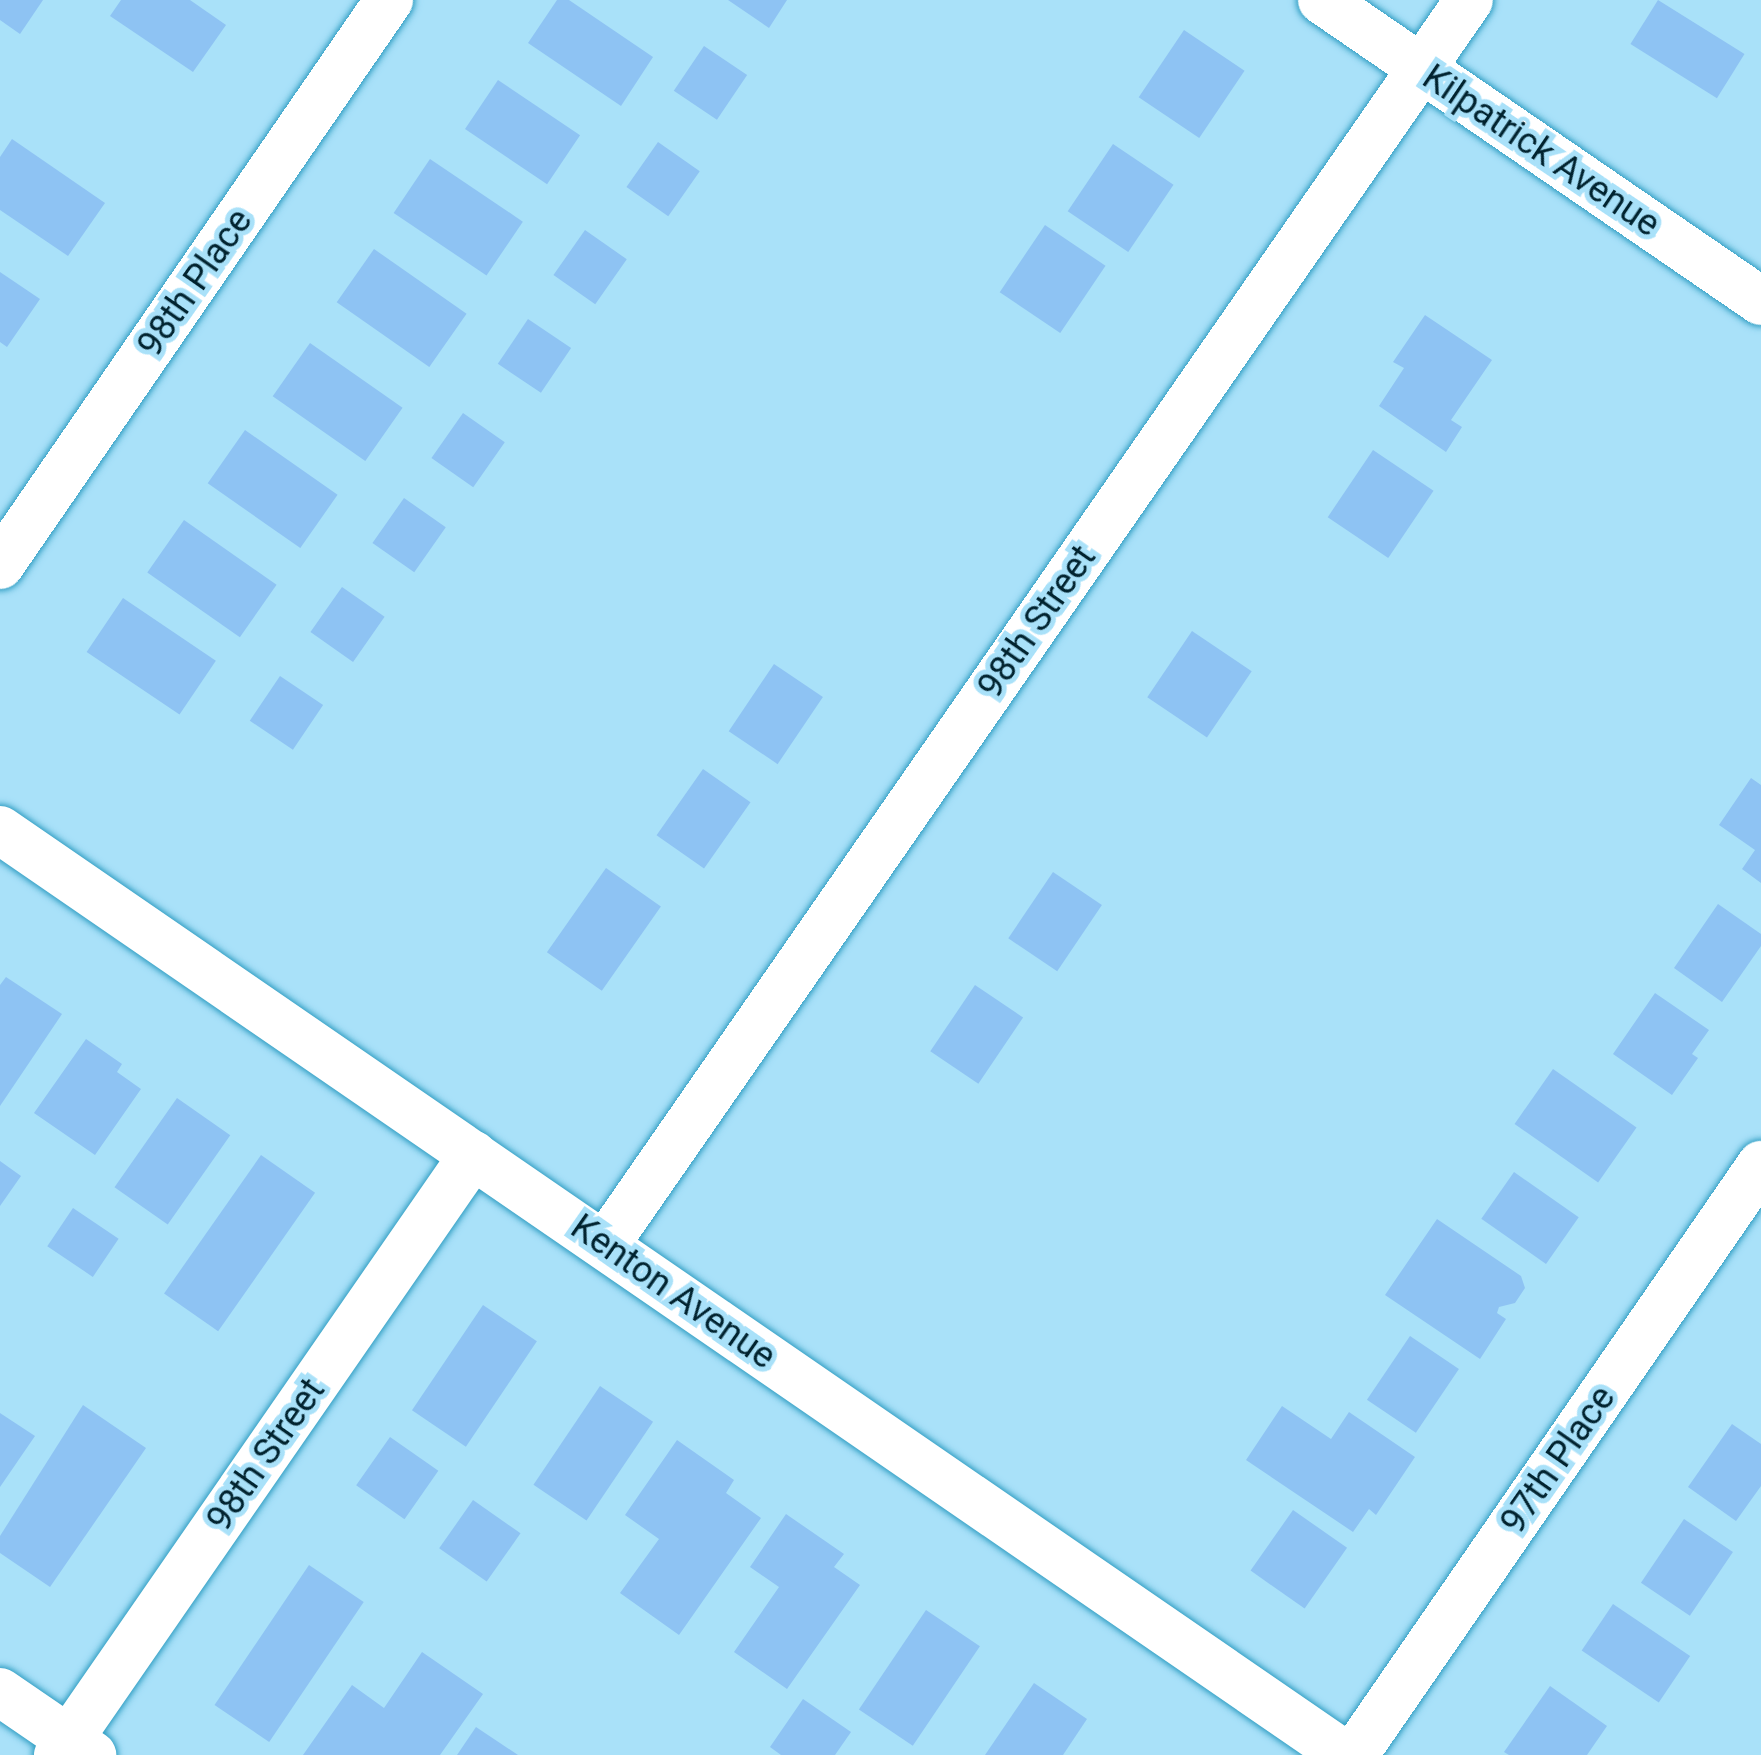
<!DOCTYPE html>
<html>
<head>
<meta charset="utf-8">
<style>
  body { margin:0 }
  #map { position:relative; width:1761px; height:1755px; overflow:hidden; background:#a9e1f9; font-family:Roboto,sans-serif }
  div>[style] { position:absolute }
  .building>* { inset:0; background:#8ec3f3; transform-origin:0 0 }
  .roads { filter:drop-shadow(0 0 3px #319ec3) drop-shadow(0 0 3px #319ec3) }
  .street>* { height:48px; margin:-24px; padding:0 24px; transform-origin:24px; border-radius:24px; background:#fff }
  span { translate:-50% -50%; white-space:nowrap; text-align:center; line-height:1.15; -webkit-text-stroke:10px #a9e1f9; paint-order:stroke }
  .street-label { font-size:36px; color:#01232f }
</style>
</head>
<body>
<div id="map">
  <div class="building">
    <div style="clip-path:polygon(0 0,43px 0,20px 34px,0 20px)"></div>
    <div style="clip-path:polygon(121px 0,190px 0,226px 25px,193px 72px,110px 16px)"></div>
    <div style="clip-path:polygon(557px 0,569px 0,653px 57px,621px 106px,528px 43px)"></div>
    <div style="clip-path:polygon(728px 0,787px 0,769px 28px)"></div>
    <div style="left:1658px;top:0;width:102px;height:52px;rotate:32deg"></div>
    <div style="left:1184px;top:30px;width:73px;height:81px;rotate:34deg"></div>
    <div style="left:704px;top:46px;width:52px;height:54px;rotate:34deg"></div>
    <div style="left:498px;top:80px;width:99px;height:59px;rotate:34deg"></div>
    <div style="clip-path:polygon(12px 139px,105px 203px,68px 256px,0 210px,0 157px)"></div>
    <div style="left:658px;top:142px;width:51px;height:55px;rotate:35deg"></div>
    <div style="left:1113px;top:144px;width:73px;height:81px;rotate:34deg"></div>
    <div style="left:430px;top:159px;width:112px;height:65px;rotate:34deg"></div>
    <div style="left:1045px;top:225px;width:73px;height:81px;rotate:34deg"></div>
    <div style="left:585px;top:230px;width:51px;height:55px;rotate:35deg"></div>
    <div style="left:374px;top:249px;width:113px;height:65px;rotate:35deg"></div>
    <div style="clip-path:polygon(0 272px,40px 299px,7px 347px,0 342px)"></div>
    <div style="clip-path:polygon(1425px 315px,1492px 360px,1451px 420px,1462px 427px,1446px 452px,1379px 406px,1404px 368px,1393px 362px)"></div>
    <div style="left:528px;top:319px;width:52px;height:54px;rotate:34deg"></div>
    <div style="left:310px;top:343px;width:113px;height:65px;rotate:35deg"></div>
    <div style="left:463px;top:413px;width:51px;height:55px;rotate:35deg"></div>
    <div style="left:245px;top:430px;width:113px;height:65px;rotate:35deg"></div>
    <div style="left:1373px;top:450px;width:73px;height:81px;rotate:34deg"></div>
    <div style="left:404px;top:498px;width:51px;height:55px;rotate:35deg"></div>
    <div style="left:184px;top:520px;width:113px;height:64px;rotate:35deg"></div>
    <div style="left:342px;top:587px;width:52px;height:55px;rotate:35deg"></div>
    <div style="left:123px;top:598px;width:112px;height:65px;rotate:34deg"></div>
    <div style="left:1192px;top:631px;width:72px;height:80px;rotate:34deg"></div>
    <div style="left:774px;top:664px;width:59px;height:81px;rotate:34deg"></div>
    <div style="left:280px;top:676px;width:52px;height:54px;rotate:34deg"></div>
    <div style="left:703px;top:769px;width:58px;height:81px;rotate:35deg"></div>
    <div style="clip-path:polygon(1751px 778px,1761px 785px,1761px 883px,1742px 869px,1755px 850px,1719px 825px)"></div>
    <div style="left:606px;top:868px;width:67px;height:103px;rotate:35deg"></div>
    <div style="left:1053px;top:872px;width:59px;height:80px;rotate:34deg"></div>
    <div style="clip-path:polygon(1718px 904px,1761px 934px,1761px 946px,1722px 1002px,1674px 968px)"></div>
    <div style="clip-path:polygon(6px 977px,62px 1014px,0 1106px,0 985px)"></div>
    <div style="left:975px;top:985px;width:58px;height:80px;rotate:34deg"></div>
    <div style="clip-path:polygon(1655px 993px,1709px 1030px,1692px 1054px,1698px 1058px,1672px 1095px,1613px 1054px)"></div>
    <div style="clip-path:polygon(86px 1039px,122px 1064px,117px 1072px,141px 1089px,95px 1155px,34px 1113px)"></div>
    <div style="left:1553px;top:1069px;width:102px;height:67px;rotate:35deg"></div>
    <div style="left:177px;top:1098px;width:65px;height:109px;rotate:35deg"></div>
    <div style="left:261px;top:1155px;width:66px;height:169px;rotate:35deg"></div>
    <div style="clip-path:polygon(0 1161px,21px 1176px,0 1206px)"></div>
    <div style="left:1514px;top:1172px;width:79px;height:57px;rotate:35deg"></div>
    <div style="left:73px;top:1208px;width:55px;height:46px;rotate:34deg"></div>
    <div style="clip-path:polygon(1437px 1219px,1521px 1276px,1525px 1288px,1515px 1303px,1499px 1307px,1497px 1313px,1506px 1319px,1480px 1359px,1385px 1295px)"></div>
    <div style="left:483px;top:1305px;width:65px;height:127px;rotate:34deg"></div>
    <div style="left:1410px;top:1336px;width:59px;height:77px;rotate:34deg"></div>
    <div style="left:600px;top:1386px;width:64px;height:119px;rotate:34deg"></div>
    <div style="clip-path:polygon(83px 1405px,146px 1448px,50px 1587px,0 1553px,0 1536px)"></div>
    <div style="clip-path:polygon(1282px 1406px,1331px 1439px,1349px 1412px,1415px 1457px,1376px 1515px,1369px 1509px,1353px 1532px,1246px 1460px)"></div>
    <div style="clip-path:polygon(0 1413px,35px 1436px,0 1487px)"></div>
    <div style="clip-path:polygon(1732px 1424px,1761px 1444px,1761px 1486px,1736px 1521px,1688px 1487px)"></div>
    <div style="left:390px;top:1437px;width:59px;height:59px;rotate:35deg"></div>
    <div style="clip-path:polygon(677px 1440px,734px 1480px,726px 1493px,761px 1518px,679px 1635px,620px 1593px,659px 1539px,625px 1515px)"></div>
    <div style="left:473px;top:1500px;width:58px;height:59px;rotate:35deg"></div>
    <div style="left:1293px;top:1510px;width:66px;height:74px;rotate:35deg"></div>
    <div style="clip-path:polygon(786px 1514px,844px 1554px,834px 1567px,860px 1585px,787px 1689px,734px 1652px,779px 1587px,750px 1567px)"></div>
    <div style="left:1684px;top:1519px;width:59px;height:77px;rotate:34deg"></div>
    <div style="left:309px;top:1565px;width:66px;height:169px;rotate:34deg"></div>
    <div style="left:1613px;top:1604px;width:93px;height:56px;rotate:34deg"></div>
    <div style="left:926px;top:1610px;width:65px;height:120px;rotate:34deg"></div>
    <div style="clip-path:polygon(422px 1652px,483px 1694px,440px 1755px,303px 1755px,352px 1685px,384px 1708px)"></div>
    <div style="clip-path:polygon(1034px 1683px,1087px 1719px,1063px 1755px,985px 1755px)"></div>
    <div style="clip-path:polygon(1550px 1686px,1607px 1726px,1587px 1755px,1509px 1755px,1504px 1752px)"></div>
    <div style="clip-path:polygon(803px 1699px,851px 1732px,835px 1755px,781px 1755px,770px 1747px)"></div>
    <div style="clip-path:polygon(476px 1727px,518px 1755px,457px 1755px)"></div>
  </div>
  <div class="roads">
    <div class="street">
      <div style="left:1322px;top:0;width:532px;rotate:34.44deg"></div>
      <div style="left:0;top:565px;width:686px;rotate:-55.45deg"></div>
      <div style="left:0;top:830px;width:1632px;rotate:34.52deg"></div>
      <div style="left:605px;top:1245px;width:1515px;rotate:-55.24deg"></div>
      <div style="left:0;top:1692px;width:112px;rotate:34.4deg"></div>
      <div style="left:58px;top:1755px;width:730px;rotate:-55.33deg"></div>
      <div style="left:1354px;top:1755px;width:717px;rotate:-55.4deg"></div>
    </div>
  </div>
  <div class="street-label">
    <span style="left:1541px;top:151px;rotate:34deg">Kilpatrick Avenue</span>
    <span style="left:195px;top:283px;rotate:-55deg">98th Place</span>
    <span style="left:1037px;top:622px;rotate:-55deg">98th Street</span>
    <span style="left:673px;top:1292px;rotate:35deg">Kenton Avenue</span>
    <span style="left:266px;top:1455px;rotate:-55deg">98th Street</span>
    <span style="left:1558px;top:1460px;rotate:-55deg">97th Place</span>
  </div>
</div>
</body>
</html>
